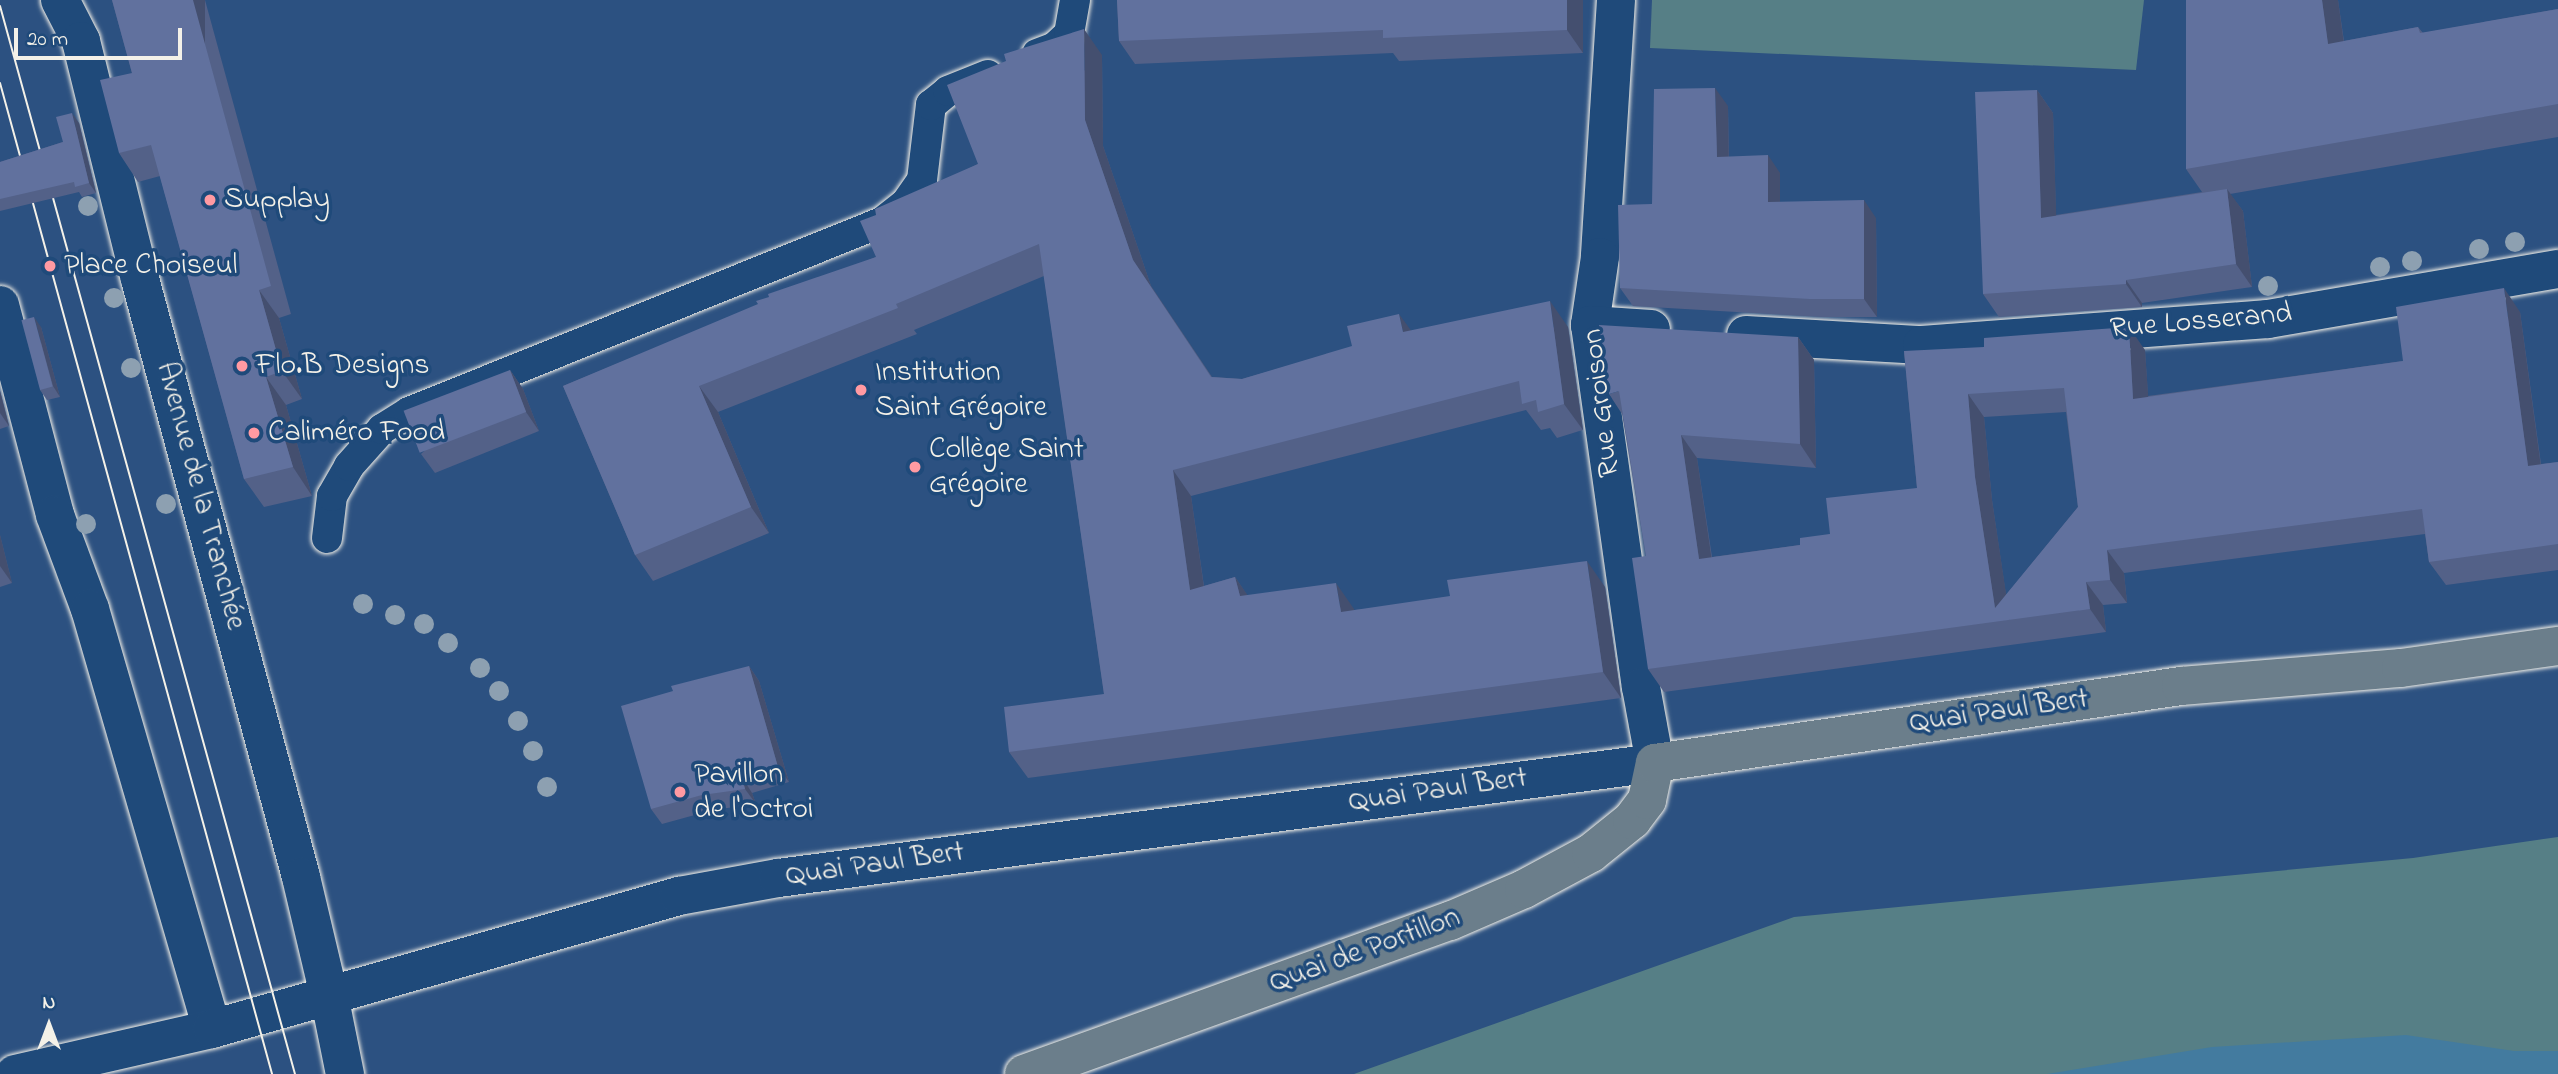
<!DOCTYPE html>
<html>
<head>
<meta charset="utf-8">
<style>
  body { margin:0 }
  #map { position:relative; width:2558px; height:1074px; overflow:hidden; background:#2c5181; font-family:"Indie Flower",sans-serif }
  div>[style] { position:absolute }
  .green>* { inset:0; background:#567f86 }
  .water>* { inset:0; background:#437b9f }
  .roads { filter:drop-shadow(0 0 2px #f4f1e8) drop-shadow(0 0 2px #f4f1e8) }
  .lane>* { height:30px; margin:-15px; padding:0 15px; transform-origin:15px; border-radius:15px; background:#1f4a7a }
  .street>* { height:38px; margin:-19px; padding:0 19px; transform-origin:19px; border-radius:19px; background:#1f4a7a }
  .secondary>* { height:38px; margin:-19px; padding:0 19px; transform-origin:19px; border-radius:19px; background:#1f4a7a }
  .primary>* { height:38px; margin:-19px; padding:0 19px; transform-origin:19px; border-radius:19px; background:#6b7e8b }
  .tram>* { height:2px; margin:-1px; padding:0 1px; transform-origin:1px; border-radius:1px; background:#f4f1e8 }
  .trees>* { width:20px; height:20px; margin:-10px; border-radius:50%; background:#8da0b1 }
  .wall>* { inset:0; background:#536188 }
  .shaded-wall>* { inset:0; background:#444f6f; transform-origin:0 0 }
  .building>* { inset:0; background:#61719e; transform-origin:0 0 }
  .dots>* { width:19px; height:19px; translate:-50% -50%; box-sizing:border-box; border:4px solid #1f4a7a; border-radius:50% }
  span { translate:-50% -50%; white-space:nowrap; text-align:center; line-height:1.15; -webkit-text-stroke:7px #1f4a7a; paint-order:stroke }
  .poi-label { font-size:30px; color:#f4f1e8 }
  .left { translate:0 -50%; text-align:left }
  .street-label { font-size:30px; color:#f4f1e8 }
  .north { position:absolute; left:14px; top:990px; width:70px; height:70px; -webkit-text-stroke:5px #1f4a7a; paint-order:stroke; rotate:0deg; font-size:19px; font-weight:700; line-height:28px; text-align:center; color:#f4f1e8 }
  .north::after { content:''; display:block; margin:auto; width:24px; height:32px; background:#f4f1e8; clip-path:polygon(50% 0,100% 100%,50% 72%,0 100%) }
  .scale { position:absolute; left:14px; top:28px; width:168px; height:32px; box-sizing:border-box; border:4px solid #f4f1e8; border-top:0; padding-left:9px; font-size:21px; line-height:24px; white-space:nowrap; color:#f4f1e8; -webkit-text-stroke:5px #1f4a7a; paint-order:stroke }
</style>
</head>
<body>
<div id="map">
  <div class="green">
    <div style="clip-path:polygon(1652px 0,2144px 0,2136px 70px,1650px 48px)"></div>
    <div style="clip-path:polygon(2558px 837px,2558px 1074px,1354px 1074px,1794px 917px,2413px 858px)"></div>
  </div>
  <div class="water">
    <div style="clip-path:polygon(2406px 1035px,2514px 1051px,2558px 1051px,2558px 1074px,2047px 1074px,2212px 1047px)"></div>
  </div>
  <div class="roads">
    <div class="lane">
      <div style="left:1037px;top:54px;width:19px;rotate:-21deg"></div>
      <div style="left:1055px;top:47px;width:19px;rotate:-43deg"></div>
      <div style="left:1069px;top:34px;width:35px;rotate:-80deg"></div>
      <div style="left:327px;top:538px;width:42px;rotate:-83.2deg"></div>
      <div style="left:332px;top:496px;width:34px;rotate:-60deg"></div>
      <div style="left:349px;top:466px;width:50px;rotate:-48.3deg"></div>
      <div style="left:382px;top:429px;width:32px;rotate:-32deg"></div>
      <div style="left:409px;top:412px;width:510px;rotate:-21.88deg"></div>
      <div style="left:882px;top:222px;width:31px;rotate:-38deg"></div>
      <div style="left:906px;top:203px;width:28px;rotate:-55deg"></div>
      <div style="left:922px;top:180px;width:76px;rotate:-83.2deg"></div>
      <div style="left:931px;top:105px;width:22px;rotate:-39deg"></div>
      <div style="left:948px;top:91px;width:43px;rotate:-21.8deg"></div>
    </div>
    <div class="street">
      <div style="left:1616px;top:0;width:257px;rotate:93.6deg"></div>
      <div style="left:1600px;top:257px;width:69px;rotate:98.4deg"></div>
      <div style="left:1590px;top:325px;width:366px;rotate:82deg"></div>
      <div style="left:1641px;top:687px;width:77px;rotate:79.6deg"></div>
      <div style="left:1590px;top:325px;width:61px;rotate:3.8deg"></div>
      <div style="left:1746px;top:335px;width:176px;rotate:3.3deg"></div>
      <div style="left:1922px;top:345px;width:347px;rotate:-4.3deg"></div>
      <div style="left:2268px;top:319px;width:294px;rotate:-9.8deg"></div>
      <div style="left:329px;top:995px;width:81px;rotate:78.6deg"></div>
    </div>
    <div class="secondary">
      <div style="left:60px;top:0;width:46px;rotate:62.9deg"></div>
      <div style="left:81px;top:41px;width:245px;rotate:76.1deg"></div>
      <div style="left:140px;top:279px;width:619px;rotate:74.93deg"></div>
      <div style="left:301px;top:877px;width:121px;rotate:76.7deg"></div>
      <div style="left:0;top:305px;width:217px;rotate:75.3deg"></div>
      <div style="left:55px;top:515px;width:100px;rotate:69.6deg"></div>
      <div style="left:90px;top:609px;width:437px;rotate:73.8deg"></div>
      <div style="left:15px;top:1074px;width:202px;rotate:-12.9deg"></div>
      <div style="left:212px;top:1029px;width:486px;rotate:-15.9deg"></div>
      <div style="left:679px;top:896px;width:101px;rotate:-10.3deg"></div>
      <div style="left:778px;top:878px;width:885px;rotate:-7.47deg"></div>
    </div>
    <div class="primary">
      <div style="left:1024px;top:1074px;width:453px;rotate:-19.8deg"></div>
      <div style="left:1450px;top:921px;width:81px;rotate:-23.4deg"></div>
      <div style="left:1524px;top:889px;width:76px;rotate:-28.2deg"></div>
      <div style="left:1591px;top:853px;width:53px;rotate:-38.8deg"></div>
      <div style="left:1632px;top:820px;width:25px;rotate:-53deg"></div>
      <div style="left:1647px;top:800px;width:38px;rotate:-78deg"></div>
      <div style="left:1655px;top:763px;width:532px;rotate:-8.33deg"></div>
      <div style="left:2181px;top:686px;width:221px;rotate:-4.7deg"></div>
      <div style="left:2401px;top:668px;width:159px;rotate:-8deg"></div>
    </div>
  </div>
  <div class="tram">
    <div style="left:0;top:6px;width:1108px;rotate:74.56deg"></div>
    <div style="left:0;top:83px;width:1028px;rotate:74.65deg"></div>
  </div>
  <div class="trees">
    <div style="left:88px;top:206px"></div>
    <div style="left:2515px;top:242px"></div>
    <div style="left:2479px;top:249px"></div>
    <div style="left:2412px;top:261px"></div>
    <div style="left:2380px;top:267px"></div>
    <div style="left:2268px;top:286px"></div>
    <div style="left:114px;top:298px"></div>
    <div style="left:131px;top:368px"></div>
    <div style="left:166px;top:504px"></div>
    <div style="left:86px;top:524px"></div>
    <div style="left:363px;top:604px"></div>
    <div style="left:395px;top:615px"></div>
    <div style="left:424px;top:624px"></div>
    <div style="left:448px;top:643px"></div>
    <div style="left:480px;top:668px"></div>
    <div style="left:499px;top:691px"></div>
    <div style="left:518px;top:721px"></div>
    <div style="left:533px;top:751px"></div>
    <div style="left:547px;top:787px"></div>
  </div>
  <div class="wall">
    <div style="clip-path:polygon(112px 0,205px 0,291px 314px,279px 318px,302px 399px,286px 405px,312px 496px,264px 507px,244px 479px,160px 176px,138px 182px,119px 153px,132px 73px)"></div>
    <div style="clip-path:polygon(1117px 0,1583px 0,1583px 53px,1399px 61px,1393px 53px,1135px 64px,1119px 41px)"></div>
    <div style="clip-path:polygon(2186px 0,2338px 0,2344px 41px,2418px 27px,2423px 33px,2558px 9px,2558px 137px,2230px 194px,2243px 211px,2252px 287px,2142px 303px,2142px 307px,1999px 317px,1983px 294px,2037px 90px,2053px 113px,2056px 215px,2202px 192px,2186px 169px)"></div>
    <div style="clip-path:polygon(1102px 55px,1103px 146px,1151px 286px,1212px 377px,1242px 379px,1411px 331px,1568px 327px,1583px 430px,1557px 438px,1550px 428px,1541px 430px,1526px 410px,1191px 496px,1204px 586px,1235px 577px,1247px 595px,1354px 609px,1354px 610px,1605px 587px,1621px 698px,1028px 778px,1009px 752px,1104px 694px,1044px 276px,914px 330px,917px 334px,718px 412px,769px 533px,653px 581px,635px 555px,563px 386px,876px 257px,876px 215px,978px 164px)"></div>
    <div style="clip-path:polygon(1728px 106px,1729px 157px,1780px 173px,1780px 202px,1876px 218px,1877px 317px,1823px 317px,1633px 306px,1620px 288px,1652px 204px)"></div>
    <div style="clip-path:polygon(79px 123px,96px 193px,82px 197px,79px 192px,0 211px,0 162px,63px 142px)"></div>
    <div style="clip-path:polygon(evenodd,2520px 312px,2541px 464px,2558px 462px,2558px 570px,2446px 585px,2429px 562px,2425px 534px,2124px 573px,2127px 603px,2103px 605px,2106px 632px,1664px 692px,1648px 669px,1646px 556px,1622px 414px,1609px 394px,1798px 337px,1814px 360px,1816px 468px,1697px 458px,1712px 557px,1800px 545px,1830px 534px,1917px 488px,1904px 351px,2145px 350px,2148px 396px,2403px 361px,2520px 312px,2066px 412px,2078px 507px,2006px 595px,1992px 500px,1984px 417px,2066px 412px)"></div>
    <div style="clip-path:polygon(41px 327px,60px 397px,47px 400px,40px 390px)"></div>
    <div style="clip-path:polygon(510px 370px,523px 389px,539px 431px,435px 473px,421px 454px)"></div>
    <div style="clip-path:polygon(0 391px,9px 426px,0 429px)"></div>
    <div style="clip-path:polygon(0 535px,12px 583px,0 587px)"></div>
    <div style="clip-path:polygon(749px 666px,759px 681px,789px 782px,752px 793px,756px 804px,713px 810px,662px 824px,651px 809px)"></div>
  </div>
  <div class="shaded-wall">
    <div style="left:193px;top:0;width:12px;height:296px"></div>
    <div style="clip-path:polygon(1567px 0,1583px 0,1583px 53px,1567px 30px)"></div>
    <div style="clip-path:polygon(2322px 0,2338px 0,2348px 73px,2328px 44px)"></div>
    <div style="clip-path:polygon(1084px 29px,1102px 55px,1103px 146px,1151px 286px,1230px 403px,1133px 260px,1085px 120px)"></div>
    <div style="clip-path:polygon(1715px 88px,1728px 106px,1729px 175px,1717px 157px)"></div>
    <div style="clip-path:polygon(2037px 90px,2053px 113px,2057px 240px,2041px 218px)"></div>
    <div style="clip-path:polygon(72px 113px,79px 123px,96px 193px,89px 183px)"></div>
    <div style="clip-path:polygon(1768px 155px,1780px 173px,1780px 220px,1768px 202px)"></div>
    <div style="clip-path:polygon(2227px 189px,2243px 211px,2252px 287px,2236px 264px)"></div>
    <div style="clip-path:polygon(1864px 200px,1876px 218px,1877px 317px,1864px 299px)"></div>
    <div style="clip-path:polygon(2126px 280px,2142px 303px,2142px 307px,2126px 284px)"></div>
    <div style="clip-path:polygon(2504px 288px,2520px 312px,2544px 489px,2528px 466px)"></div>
    <div style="clip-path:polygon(259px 290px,279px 318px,302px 399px,282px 371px)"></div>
    <div style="clip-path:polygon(1550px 301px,1568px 327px,1583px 430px,1564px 404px)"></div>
    <div style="clip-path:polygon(1399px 314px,1418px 340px,1403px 332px)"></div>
    <div style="clip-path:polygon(34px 317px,41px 327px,60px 397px,53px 386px)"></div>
    <div style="clip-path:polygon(2129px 327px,2145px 350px,2150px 422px,2133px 399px)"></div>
    <div style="clip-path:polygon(1798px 337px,1814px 360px,1816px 468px,1800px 444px)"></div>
    <div style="clip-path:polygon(510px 370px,523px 389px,539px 431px,526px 412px)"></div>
    <div style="clip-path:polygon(266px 377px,286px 405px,312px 496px,293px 467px)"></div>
    <div style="clip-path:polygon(699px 386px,718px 412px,769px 533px,751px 507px)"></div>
    <div style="clip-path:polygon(0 391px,9px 426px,0 413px)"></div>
    <div style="clip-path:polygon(1968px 394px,1984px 417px,1992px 500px,2010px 620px,1995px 608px,1975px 477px)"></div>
    <div style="clip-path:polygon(1681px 435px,1697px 458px,1715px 582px,1699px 559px)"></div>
    <div style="clip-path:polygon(1173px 470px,1191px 496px,1208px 616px,1190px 590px)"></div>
    <div style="clip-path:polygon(0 535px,12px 583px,0 566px)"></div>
    <div style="clip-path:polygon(2107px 550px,2124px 573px,2127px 603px,2110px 580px)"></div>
    <div style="clip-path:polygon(1587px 561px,1605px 587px,1621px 698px,1603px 672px)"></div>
    <div style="clip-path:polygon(1235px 577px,1253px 603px,1240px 596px)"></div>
    <div style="clip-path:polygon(2086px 582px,2103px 605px,2106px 632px,2090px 609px)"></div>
    <div style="clip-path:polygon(1336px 583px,1354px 609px,1359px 638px,1341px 612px)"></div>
    <div style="clip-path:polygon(749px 666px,759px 681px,789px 782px,778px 767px)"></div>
    <div style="clip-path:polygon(742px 777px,752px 793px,756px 804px,745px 789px)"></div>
  </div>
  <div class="building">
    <div style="clip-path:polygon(112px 0,193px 0,271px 286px,259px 290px,282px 371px,266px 377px,293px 467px,244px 479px,151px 145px,119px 153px,100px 80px,132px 73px)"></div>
    <div style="clip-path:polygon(1117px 0,1567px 0,1567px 30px,1383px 38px,1383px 30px,1119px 41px)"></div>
    <div style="clip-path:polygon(2186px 0,2322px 0,2328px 44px,2418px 27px,2420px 33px,2558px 9px,2558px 104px,2186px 169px)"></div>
    <div style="clip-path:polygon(1084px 29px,1085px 120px,1133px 260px,1211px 377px,1242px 379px,1352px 346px,1347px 326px,1399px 314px,1403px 332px,1550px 301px,1564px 404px,1538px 412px,1536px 400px,1522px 404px,1519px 381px,1173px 470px,1190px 590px,1235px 577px,1240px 596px,1336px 583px,1341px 612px,1450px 596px,1447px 580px,1587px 561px,1603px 672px,1009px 752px,1004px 707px,1104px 694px,1039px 244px,896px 304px,898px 308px,699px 386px,751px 507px,635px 555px,563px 386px,758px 304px,756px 301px,769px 297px,768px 294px,876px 257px,860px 221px,876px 215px,875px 209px,978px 164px,947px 85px,1006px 61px,1004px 54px)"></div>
    <div style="clip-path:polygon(1715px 88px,1717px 157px,1768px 155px,1768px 202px,1864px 200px,1864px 299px,1810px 299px,1620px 288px,1618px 205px,1652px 204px,1654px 89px)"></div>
    <div style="clip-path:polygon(2037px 90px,2041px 218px,2227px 189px,2236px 264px,2126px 280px,2126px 284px,1983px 294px,1975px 92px)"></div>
    <div style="clip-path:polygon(72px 113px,89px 183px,75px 187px,74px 182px,0 199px,0 162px,63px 142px,56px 117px)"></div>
    <div style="clip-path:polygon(evenodd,2504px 288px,2528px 466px,2558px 462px,2558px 544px,2429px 562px,2422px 509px,2107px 550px,2110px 580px,2086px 582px,2090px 609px,1648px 669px,1632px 558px,1646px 556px,1619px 391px,1609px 394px,1599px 325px,1798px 337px,1800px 444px,1681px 435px,1699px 559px,1800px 545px,1800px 538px,1830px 534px,1826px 498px,1917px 488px,1904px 351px,1984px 347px,1984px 338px,2129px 327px,2133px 399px,2403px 361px,2396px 307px,2504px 288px,2064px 388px,2078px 507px,1995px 608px,1975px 477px,1968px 394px,2064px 388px)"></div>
    <div style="left:34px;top:317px;width:72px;height:13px;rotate:75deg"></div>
    <div style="left:510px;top:370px;width:45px;height:114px;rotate:69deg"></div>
    <div style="clip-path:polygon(749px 666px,778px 767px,742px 777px,745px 789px,702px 795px,651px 809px,621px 706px,673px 691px,671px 686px)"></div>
  </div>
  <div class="dots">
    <div style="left:210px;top:200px;background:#ff9aa2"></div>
    <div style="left:50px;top:266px;background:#ff9aa2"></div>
    <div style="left:242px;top:366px;background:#ff9aa2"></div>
    <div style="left:861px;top:390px;background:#ff9aa2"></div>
    <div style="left:254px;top:433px;background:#ff9aa2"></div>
    <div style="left:915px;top:467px;background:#ff9aa2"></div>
    <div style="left:680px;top:792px;background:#ff9aa2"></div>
  </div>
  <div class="poi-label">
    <span class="left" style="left:224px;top:200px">Supplay</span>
    <span class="left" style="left:64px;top:266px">Place Choiseul</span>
    <span class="left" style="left:256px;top:366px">Flo.B Designs</span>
    <span class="left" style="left:875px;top:390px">Institution<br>Saint Grégoire</span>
    <span class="left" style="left:268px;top:433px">Caliméro Food</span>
    <span class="left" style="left:929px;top:467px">Collège Saint<br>Grégoire</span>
    <span class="left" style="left:694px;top:792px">Pavillon<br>de l'Octroi</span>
  </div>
  <div class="street-label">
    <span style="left:2201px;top:322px;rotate:-5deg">Rue Losserand</span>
    <span style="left:1602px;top:403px;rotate:-97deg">Rue Groison</span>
    <span style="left:200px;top:496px;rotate:75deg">Avenue de la Tranchée</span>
    <span style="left:1999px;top:712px;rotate:-8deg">Quai Paul Bert</span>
    <span style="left:1438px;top:791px;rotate:-8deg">Quai Paul Bert</span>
    <span style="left:875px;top:865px;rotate:-8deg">Quai Paul Bert</span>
    <span style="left:1365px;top:951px;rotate:-20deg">Quai de Portillon</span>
  </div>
  <div class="north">N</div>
  <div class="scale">20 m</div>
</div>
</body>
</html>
